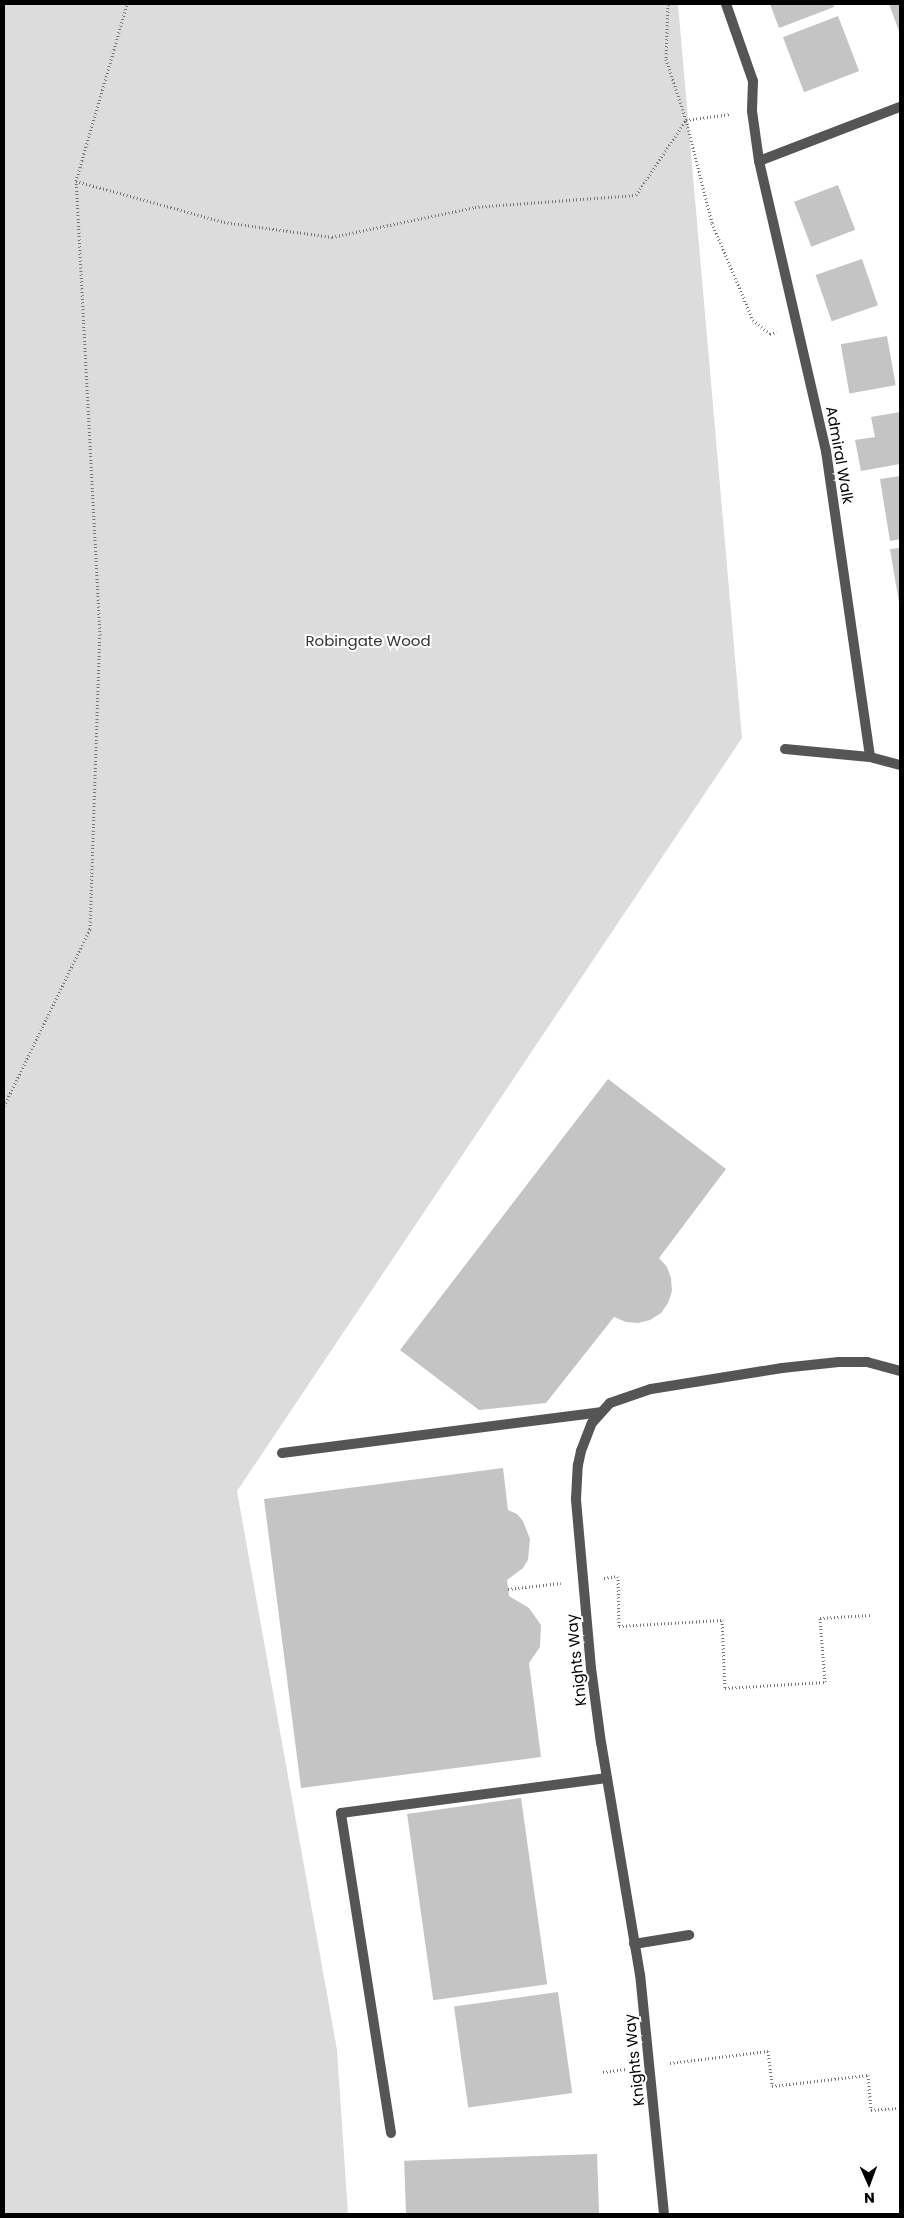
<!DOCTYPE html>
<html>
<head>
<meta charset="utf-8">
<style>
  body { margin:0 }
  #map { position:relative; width:904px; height:2218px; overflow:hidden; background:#fff; font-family:Poppins,sans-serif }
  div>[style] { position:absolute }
  .green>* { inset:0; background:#dcdcdc }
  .building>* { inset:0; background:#c4c4c4; transform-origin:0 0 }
  .path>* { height:3px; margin-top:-1.5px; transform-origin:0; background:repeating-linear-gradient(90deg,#777 0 1px,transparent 0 3.5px) }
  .service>* { height:10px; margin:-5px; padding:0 5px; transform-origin:5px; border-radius:5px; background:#555 }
  .minor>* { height:10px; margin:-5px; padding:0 5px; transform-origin:5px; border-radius:5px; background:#555 }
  span { translate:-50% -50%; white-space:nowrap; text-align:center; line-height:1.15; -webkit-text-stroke:4px #fff; paint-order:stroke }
  .street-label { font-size:15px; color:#000 }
  .park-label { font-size:15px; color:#333 }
  .frame { position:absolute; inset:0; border:5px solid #000; pointer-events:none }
  .north { position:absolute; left:844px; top:2158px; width:50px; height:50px; -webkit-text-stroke:4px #fff; paint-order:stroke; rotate:178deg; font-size:14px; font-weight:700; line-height:20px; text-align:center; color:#000 }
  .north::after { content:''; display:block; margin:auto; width:18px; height:22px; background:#000; clip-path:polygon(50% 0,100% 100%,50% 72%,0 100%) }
</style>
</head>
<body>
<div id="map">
  <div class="green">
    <div style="clip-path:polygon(4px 4px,678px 4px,742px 738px,237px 1491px,337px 2050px,348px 2214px,4px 2214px)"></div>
  </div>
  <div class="building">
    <div style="clip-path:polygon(770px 4px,833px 4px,834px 7px,779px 28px)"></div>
    <div style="clip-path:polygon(889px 4px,900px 4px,900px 34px)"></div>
    <div style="left:838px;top:16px;width:59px;height:59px;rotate:69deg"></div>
    <div style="left:838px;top:185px;width:48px;height:47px;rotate:69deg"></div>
    <div style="left:862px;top:259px;width:49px;height:49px;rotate:71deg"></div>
    <div style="left:887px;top:336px;width:50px;height:47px;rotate:80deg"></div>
    <div style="clip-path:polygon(900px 412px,900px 464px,861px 471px,855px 440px,875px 437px,871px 417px)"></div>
    <div style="clip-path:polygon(900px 476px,900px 539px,890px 541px,880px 479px)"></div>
    <div style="clip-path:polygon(900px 548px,900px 603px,899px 603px,890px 549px)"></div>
    <div style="clip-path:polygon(608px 1079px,726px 1169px,659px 1258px,667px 1267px,671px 1278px,672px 1291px,668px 1303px,661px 1313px,650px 1320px,638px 1323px,626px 1322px,614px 1317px,546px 1403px,479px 1410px,400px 1350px)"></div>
    <div style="clip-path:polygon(503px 1468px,508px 1510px,517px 1514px,523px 1521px,530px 1539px,528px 1560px,523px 1568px,507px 1580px,509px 1596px,529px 1608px,541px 1625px,540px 1647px,529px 1663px,541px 1757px,301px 1788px,264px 1499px)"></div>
    <div style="left:521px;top:1798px;width:188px;height:115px;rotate:82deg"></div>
    <div style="left:558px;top:1992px;width:102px;height:105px;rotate:82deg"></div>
    <div style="left:597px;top:2154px;width:60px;height:193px;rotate:88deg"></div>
  </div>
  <div class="path">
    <div style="left:668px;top:4px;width:55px;rotate:92.1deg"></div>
    <div style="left:666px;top:59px;width:64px;rotate:71.8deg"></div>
    <div style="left:686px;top:120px;width:106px;rotate:75.8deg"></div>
    <div style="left:712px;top:223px;width:105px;rotate:67.1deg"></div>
    <div style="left:753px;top:320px;width:22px;rotate:39deg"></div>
    <div style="left:770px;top:334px;width:7px;rotate:-16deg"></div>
    <div style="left:76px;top:181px;width:154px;rotate:15.5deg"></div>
    <div style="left:224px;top:222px;width:109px;rotate:7.9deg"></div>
    <div style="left:332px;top:237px;width:146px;rotate:-11.8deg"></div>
    <div style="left:475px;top:207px;width:161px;rotate:-4.3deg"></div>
    <div style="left:636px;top:195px;width:90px;rotate:-56.3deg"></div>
    <div style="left:686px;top:120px;width:45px;rotate:-7.6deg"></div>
    <div style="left:4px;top:1106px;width:197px;rotate:-64.1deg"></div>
    <div style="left:90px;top:929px;width:294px;rotate:-88.1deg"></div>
    <div style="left:100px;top:635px;width:455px;rotate:-93deg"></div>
    <div style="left:76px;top:181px;width:184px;rotate:-73.9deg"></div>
    <div style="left:604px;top:1578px;width:14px;rotate:-8deg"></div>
    <div style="left:618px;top:1576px;width:50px;rotate:88.9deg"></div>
    <div style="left:619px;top:1626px;width:103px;rotate:-3.3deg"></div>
    <div style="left:722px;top:1620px;width:68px;rotate:87.5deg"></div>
    <div style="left:725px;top:1688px;width:100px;rotate:-3.4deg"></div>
    <div style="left:825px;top:1682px;width:64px;rotate:-94.5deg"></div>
    <div style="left:820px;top:1618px;width:50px;rotate:-3.4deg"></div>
    <div style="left:508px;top:1589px;width:53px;rotate:-6.5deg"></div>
    <div style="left:670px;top:2063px;width:99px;rotate:-7deg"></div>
    <div style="left:768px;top:2051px;width:35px;rotate:83deg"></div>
    <div style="left:772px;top:2086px;width:97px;rotate:-6.5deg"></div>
    <div style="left:868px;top:2075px;width:35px;rotate:85deg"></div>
    <div style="left:871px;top:2110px;width:29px;rotate:-4deg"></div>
    <div style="left:603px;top:2072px;width:24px;rotate:-7deg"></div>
  </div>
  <div class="service">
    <div style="left:282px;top:1453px;width:321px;rotate:-7.3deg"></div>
    <div style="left:634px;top:1944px;width:56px;rotate:-9.3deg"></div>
    <div style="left:391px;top:2133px;width:324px;rotate:-98.9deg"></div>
    <div style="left:341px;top:1813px;width:268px;rotate:-7.5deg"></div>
    <div style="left:664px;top:2214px;width:240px;rotate:-95.7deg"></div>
    <div style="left:640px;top:1975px;width:235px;rotate:-99.5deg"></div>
    <div style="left:601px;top:1743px;width:76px;rotate:-97.6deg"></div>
    <div style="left:591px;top:1668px;width:170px;rotate:-95.1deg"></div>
    <div style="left:576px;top:1499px;width:34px;rotate:-87deg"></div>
    <div style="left:578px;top:1465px;width:14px;rotate:-78deg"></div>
    <div style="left:581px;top:1451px;width:30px;rotate:-69deg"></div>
    <div style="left:592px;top:1423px;width:27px;rotate:-48deg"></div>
    <div style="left:610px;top:1403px;width:43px;rotate:-18.9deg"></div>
    <div style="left:651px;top:1389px;width:133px;rotate:-9.1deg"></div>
    <div style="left:782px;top:1368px;width:57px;rotate:-6deg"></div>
    <div style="left:839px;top:1362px;width:28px"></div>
    <div style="left:867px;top:1362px;width:34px;rotate:15deg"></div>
  </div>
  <div class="minor">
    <div style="left:726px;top:4px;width:82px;rotate:70.7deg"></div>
    <div style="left:753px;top:81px;width:30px;rotate:92deg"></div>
    <div style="left:752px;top:111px;width:50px;rotate:82deg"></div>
    <div style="left:759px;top:161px;width:151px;rotate:-21deg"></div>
    <div style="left:759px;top:161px;width:298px;rotate:77deg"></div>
    <div style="left:826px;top:451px;width:309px;rotate:81.8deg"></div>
    <div style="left:870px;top:757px;width:31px;rotate:15deg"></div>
    <div style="left:785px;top:749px;width:85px;rotate:5.4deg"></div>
  </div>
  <div class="street-label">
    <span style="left:840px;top:455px;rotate:80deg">Admiral Walk</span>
    <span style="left:576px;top:1660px;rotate:-96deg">Knights Way</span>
    <span style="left:634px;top:2060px;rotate:-96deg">Knights Way</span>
  </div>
  <div class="park-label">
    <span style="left:368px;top:641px">Robingate Wood</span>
  </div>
  <div class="frame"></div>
  <div class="north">N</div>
</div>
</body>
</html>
